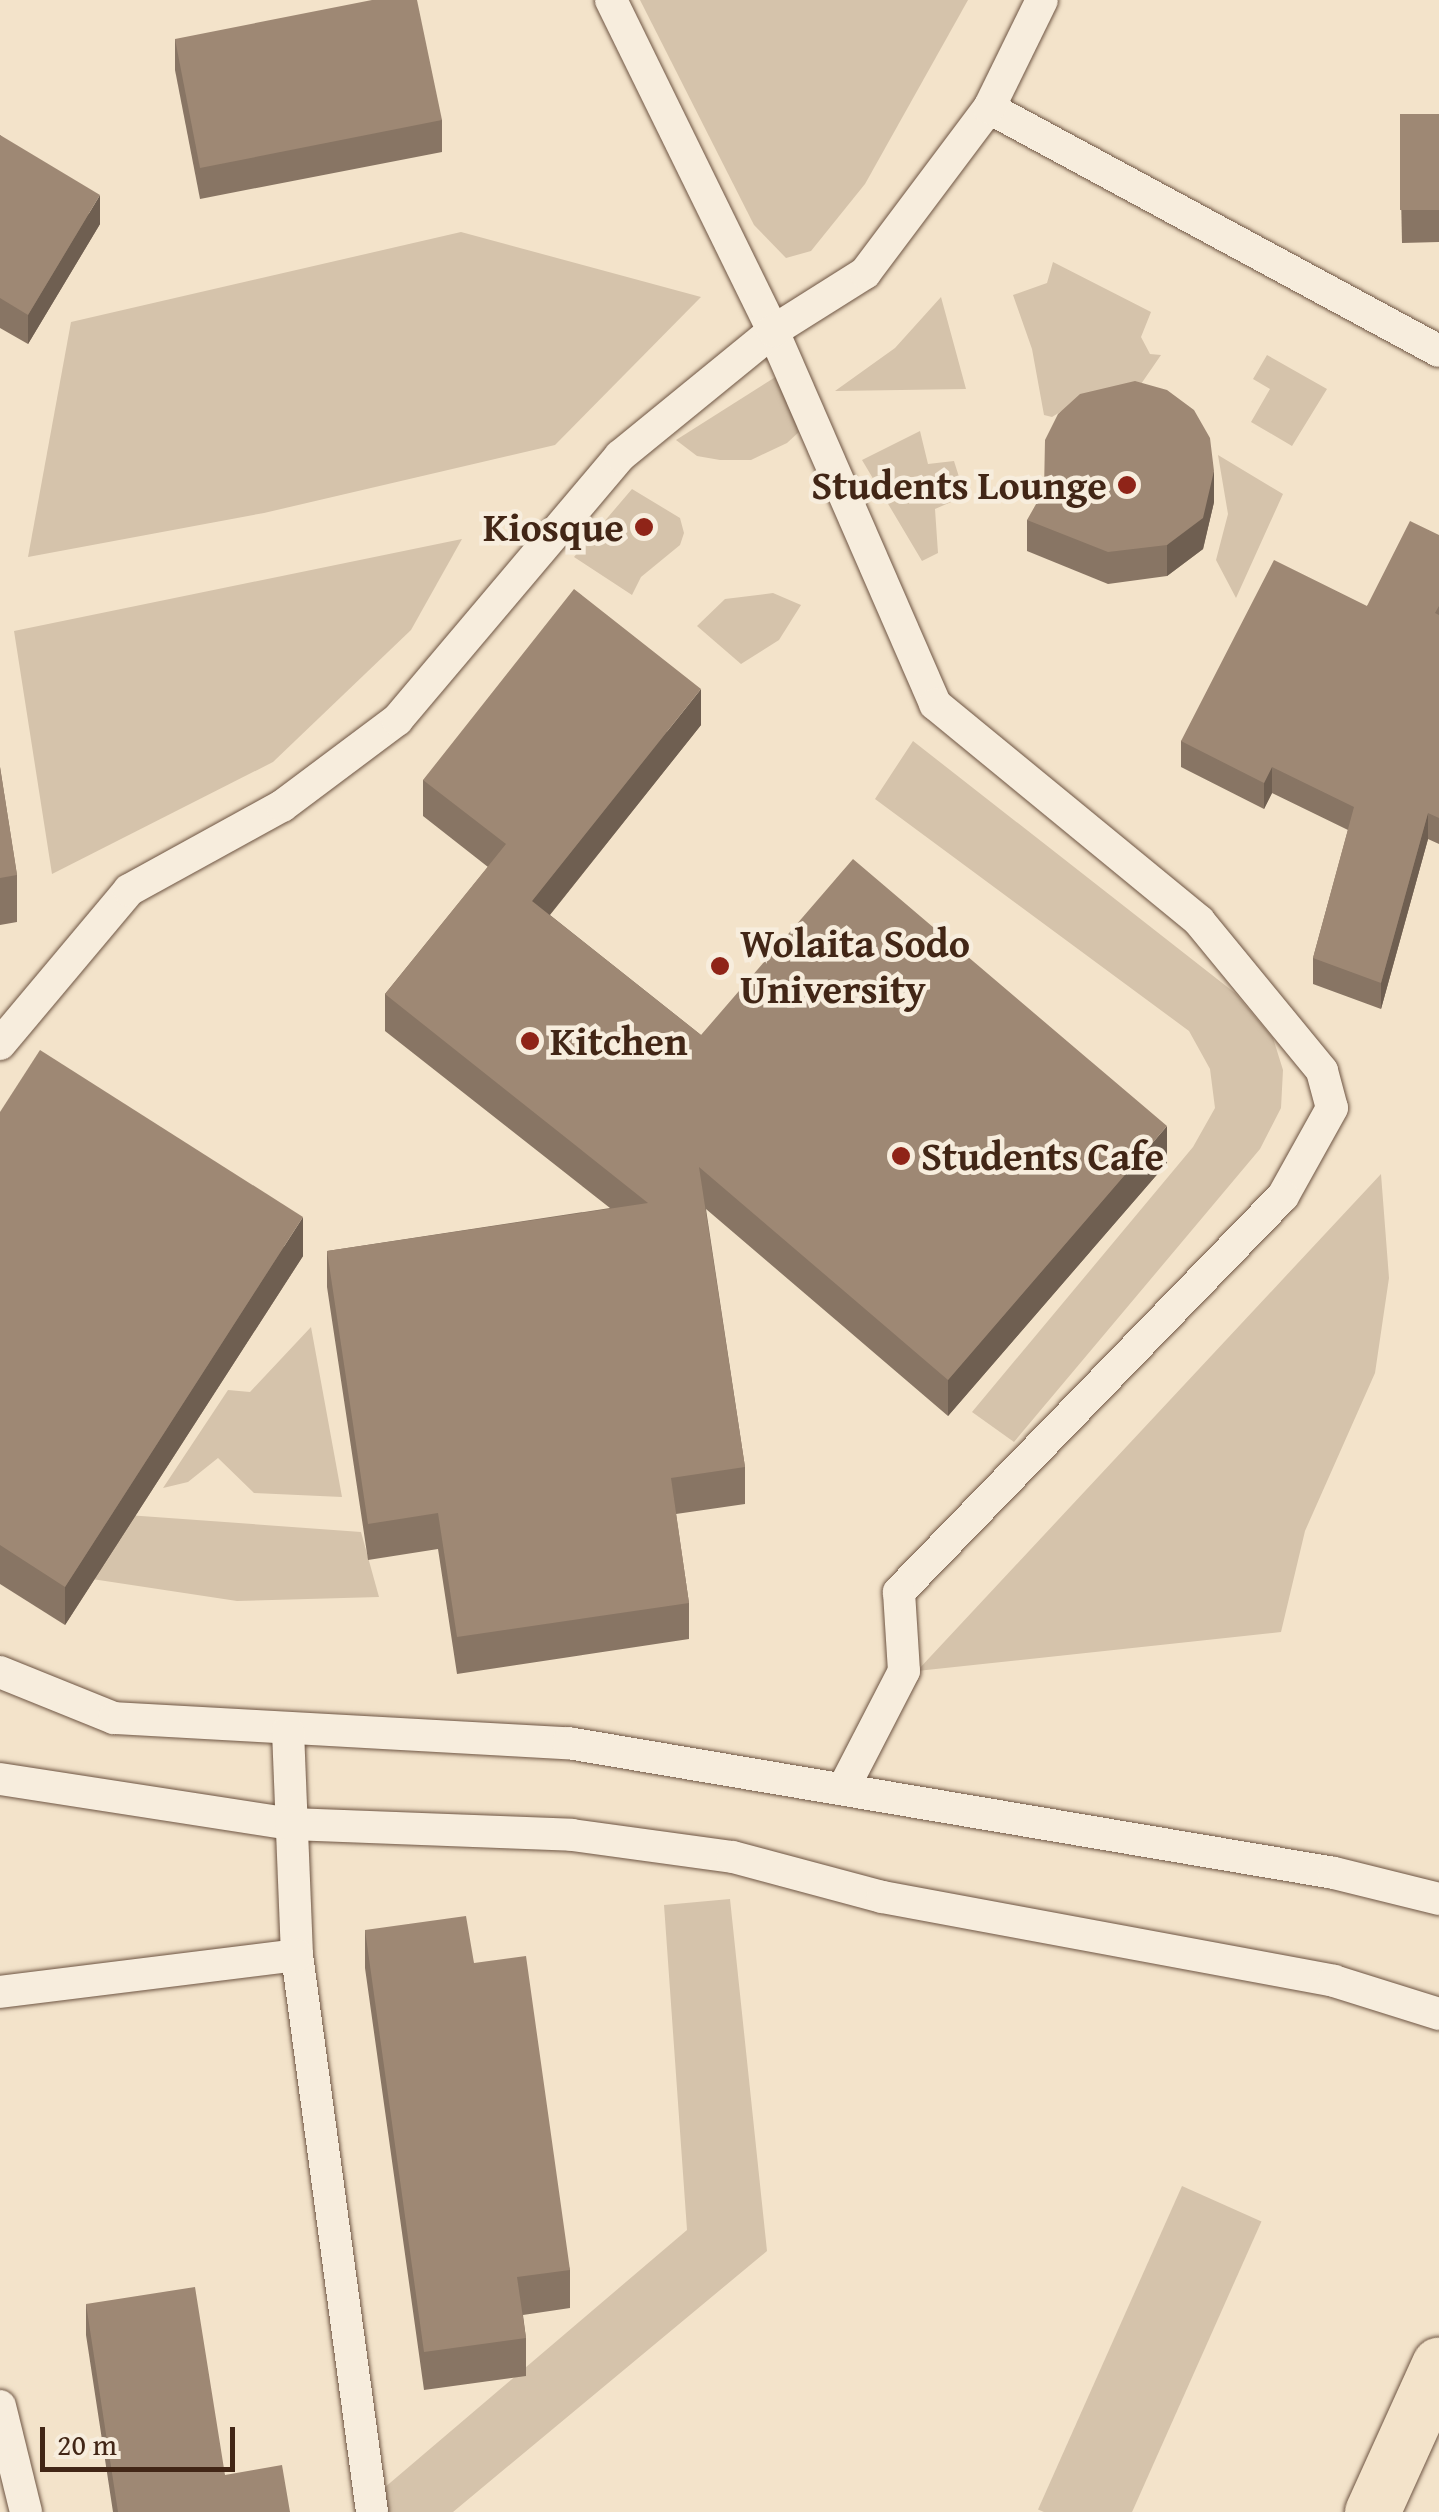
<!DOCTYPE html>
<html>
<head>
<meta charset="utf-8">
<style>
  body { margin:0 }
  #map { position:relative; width:1439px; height:2512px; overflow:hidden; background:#f3e3ca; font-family:"Gentium Book Plus",serif }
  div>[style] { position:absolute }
  .green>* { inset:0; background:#d5c3ab; transform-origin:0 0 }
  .roads { filter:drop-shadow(0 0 2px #6e5543) drop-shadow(0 0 2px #6e5543) }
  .service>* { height:32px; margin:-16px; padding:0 16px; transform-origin:16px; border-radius:16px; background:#f7eddd }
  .trunk>* { height:55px; margin:-27.5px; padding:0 27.5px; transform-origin:27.5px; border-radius:27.5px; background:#f3e3ca }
  .wall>* { inset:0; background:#887564 }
  .shaded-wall>* { inset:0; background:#6f5f51 }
  .building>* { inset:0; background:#9e8874; transform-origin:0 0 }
  .dots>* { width:28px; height:28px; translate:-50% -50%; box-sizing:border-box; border:5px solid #f7eddd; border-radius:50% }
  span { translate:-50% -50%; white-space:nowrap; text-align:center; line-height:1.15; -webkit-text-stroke:9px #f7eddd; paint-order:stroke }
  .poi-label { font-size:40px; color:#422616; font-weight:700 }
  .right { translate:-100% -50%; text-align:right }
  .left { translate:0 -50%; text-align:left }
  .scale { position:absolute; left:40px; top:2427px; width:195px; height:45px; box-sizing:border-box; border:5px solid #422616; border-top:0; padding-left:12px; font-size:30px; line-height:35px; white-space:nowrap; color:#422616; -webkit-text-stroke:8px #f7eddd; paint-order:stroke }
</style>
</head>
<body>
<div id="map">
  <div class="green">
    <div style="clip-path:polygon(640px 0,968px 0,865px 184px,811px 251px,786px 258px,754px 225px)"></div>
    <div style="clip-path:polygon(461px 232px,701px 297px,555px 445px,264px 513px,28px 557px,71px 322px)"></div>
    <div style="clip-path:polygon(1053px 262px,1151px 312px,1141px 337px,1150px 354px,1161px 355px,1141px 384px,1088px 395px,1052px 417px,1044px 415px,1032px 349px,1013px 295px,1047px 283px)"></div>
    <div style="clip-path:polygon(941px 297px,966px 389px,835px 391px,895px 348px)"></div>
    <div style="clip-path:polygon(1267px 355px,1327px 389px,1292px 446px,1251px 422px,1270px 389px,1253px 379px)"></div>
    <div style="clip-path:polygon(777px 376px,799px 432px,787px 443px,751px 460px,720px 460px,697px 456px,676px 440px)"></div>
    <div style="clip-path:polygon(920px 431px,928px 464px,954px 461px,965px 496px,935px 509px,938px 553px,922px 561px,862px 460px)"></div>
    <div style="clip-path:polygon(1218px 455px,1283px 494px,1236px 598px,1216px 560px,1228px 514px)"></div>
    <div style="clip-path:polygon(632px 489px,680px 518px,684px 533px,680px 545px,641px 577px,632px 595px,574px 557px)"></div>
    <div style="clip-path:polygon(462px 539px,411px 630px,273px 762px,52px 874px,14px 631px)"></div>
    <div style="clip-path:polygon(773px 593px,801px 605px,779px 640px,741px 664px,697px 626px,725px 599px)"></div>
    <div style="clip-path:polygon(913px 741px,1235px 993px,1273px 1038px,1283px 1070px,1281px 1108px,1260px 1149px,1014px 1442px,972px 1412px,1193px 1147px,1215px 1108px,1210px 1069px,1189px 1031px,875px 799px)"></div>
    <div style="clip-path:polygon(1381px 1174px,1389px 1278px,1375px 1373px,1305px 1531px,1281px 1632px,917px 1671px)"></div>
    <div style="clip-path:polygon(311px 1327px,342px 1497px,254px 1493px,218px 1458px,188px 1482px,163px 1488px,228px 1390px,250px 1392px)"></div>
    <div style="clip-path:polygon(127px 1515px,361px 1532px,379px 1597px,237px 1601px,92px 1579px)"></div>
    <div style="clip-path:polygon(730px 1899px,767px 2251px,453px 2512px,388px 2512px,377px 2494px,687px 2230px,664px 1905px)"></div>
    <div style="left:1182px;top:2186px;width:87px;height:354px;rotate:24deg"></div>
  </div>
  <div class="roads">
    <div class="service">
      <div style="left:611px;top:0;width:369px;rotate:63.9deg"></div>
      <div style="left:773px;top:331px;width:407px;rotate:66.5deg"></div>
      <div style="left:935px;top:704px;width:342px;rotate:39.4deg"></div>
      <div style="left:1199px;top:921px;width:194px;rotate:50.6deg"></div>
      <div style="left:1322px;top:1071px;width:38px;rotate:75deg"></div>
      <div style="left:1332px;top:1108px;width:101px;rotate:119.1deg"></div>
      <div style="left:1283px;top:1196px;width:552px;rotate:134.12deg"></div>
      <div style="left:899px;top:1592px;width:79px;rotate:86.4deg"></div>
      <div style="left:904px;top:1671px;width:131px;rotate:117.3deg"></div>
      <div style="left:989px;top:108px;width:511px;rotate:28.37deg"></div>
      <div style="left:0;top:1044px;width:201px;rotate:-50deg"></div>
      <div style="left:129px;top:890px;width:175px;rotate:-28.8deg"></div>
      <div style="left:282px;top:806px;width:144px;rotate:-36.8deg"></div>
      <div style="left:397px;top:720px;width:346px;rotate:-49.8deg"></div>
      <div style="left:620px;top:456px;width:198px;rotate:-39.2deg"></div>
      <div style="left:773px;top:331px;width:109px;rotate:-32.2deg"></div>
      <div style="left:865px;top:273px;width:206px;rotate:-53.1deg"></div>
      <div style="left:989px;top:108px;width:120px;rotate:-63.9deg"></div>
      <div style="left:0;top:1672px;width:123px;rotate:22deg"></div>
      <div style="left:114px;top:1718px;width:455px;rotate:3.2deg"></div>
      <div style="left:568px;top:1743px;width:777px;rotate:9.63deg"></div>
      <div style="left:1334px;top:1873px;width:108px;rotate:13.9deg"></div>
      <div style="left:288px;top:1731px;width:224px;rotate:87.7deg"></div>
      <div style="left:297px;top:1955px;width:562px;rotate:82.33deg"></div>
      <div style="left:0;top:1779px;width:294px;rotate:8.8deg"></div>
      <div style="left:291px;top:1824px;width:281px;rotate:2.2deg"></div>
      <div style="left:572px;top:1835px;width:162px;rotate:7.8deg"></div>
      <div style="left:733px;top:1857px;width:154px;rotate:15deg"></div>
      <div style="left:882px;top:1897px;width:460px;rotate:10.5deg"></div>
      <div style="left:1334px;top:1981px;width:110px;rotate:17.4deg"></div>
      <div style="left:0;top:1992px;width:299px;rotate:-7.1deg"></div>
      <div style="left:0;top:2406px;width:109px;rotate:76.2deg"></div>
    </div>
    <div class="trunk">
      <div style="left:1372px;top:2512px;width:162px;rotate:-65.6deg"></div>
    </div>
  </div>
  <div class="wall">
    <div style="clip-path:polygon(175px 39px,442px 120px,442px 152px,200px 199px,175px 70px)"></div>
    <div style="clip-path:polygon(1439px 114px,1439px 242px,1402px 243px,1400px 146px)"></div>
    <div style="clip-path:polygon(0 135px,100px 224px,28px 344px,0 328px)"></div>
    <div style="clip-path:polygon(1214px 502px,1203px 549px,1167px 576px,1108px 584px,1027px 551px,1027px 520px)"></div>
    <div style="clip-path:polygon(1439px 535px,1439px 844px,1428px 839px,1381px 1009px,1313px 984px,1313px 958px,1348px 830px,1272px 793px,1264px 809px,1181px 767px,1181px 741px,1367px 606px)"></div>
    <div style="clip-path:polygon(701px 725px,550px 915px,701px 1035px,1167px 1163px,948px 1416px,706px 1209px,745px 1467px,745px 1504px,676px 1514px,689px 1603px,689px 1639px,457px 1674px,438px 1549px,368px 1560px,327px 1287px,327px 1251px,610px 1208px,385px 1031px,385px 994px,488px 867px,423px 816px,423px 780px)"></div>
    <div style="clip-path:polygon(0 767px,17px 875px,17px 922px,0 925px)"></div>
    <div style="clip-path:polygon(0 1112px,303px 1256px,65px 1625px,0 1584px)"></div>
    <div style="clip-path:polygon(365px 1930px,474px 1963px,570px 2270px,570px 2308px,523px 2315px,526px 2338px,526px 2376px,424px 2390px,365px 1968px)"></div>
    <div style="clip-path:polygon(86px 2304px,225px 2475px,290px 2512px,113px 2512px,86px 2335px)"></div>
  </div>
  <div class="shaded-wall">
    <div style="clip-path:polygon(100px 195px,100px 224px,28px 344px,28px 315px)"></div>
    <div style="clip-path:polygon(1214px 471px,1214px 502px,1203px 549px,1167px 576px,1167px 545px)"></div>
    <div style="clip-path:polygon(701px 689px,701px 725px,532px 937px,532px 901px)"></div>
    <div style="clip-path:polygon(1272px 767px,1272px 793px,1264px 809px,1264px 783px)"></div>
    <div style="clip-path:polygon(1428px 813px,1428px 839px,1381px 1009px,1381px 983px)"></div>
    <div style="clip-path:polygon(1167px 1126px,1167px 1163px,948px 1416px,948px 1380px)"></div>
    <div style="clip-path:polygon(303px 1217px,303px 1256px,65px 1625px,65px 1587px)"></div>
  </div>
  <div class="building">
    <div style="clip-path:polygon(372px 0,417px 0,442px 120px,200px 168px,175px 39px)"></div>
    <div style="left:1439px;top:114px;width:96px;height:39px;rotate:90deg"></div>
    <div style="clip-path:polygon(0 135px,100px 195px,28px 315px,0 298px)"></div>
    <div style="clip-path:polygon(1135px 381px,1167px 390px,1194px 410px,1210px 438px,1214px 471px,1203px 518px,1167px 545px,1108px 552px,1027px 520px,1044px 490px,1045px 440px,1058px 414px,1080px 394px)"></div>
    <div style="clip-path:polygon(1410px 521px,1439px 535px,1439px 606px,1435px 613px,1439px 615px,1439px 818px,1428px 813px,1381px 983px,1313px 958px,1354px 807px,1272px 767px,1264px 783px,1181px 741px,1274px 560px,1367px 606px)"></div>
    <div style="clip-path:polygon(574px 589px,701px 689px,532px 901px,701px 1035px,853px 859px,1167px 1126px,948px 1380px,699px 1167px,745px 1467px,671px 1478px,689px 1603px,457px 1637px,438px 1513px,368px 1524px,327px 1251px,648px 1203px,385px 994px,506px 844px,423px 780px)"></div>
    <div style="clip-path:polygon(0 767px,17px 875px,0 878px)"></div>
    <div style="clip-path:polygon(40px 1050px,303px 1217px,65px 1587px,0 1545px,0 1112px)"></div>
    <div style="clip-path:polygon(466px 1916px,474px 1963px,526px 1956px,570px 2270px,517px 2277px,526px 2338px,424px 2352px,365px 1930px)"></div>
    <div style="clip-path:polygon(195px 2287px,225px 2475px,282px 2465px,290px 2512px,118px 2512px,86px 2304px)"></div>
  </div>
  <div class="dots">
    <div style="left:1127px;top:485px;background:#8f2418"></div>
    <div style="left:644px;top:527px;background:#8f2418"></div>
    <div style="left:720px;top:966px;background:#8f2418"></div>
    <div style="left:530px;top:1041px;background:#8f2418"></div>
    <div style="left:901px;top:1156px;background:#8f2418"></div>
  </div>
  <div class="poi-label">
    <span class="right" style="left:1107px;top:485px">Students Lounge</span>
    <span class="right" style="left:624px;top:527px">Kiosque</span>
    <span class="left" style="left:740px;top:966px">Wolaita Sodo<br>University</span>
    <span class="left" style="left:550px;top:1041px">Kitchen</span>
    <span class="left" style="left:921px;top:1156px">Students Cafe</span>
  </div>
  <div class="scale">20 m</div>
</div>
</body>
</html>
